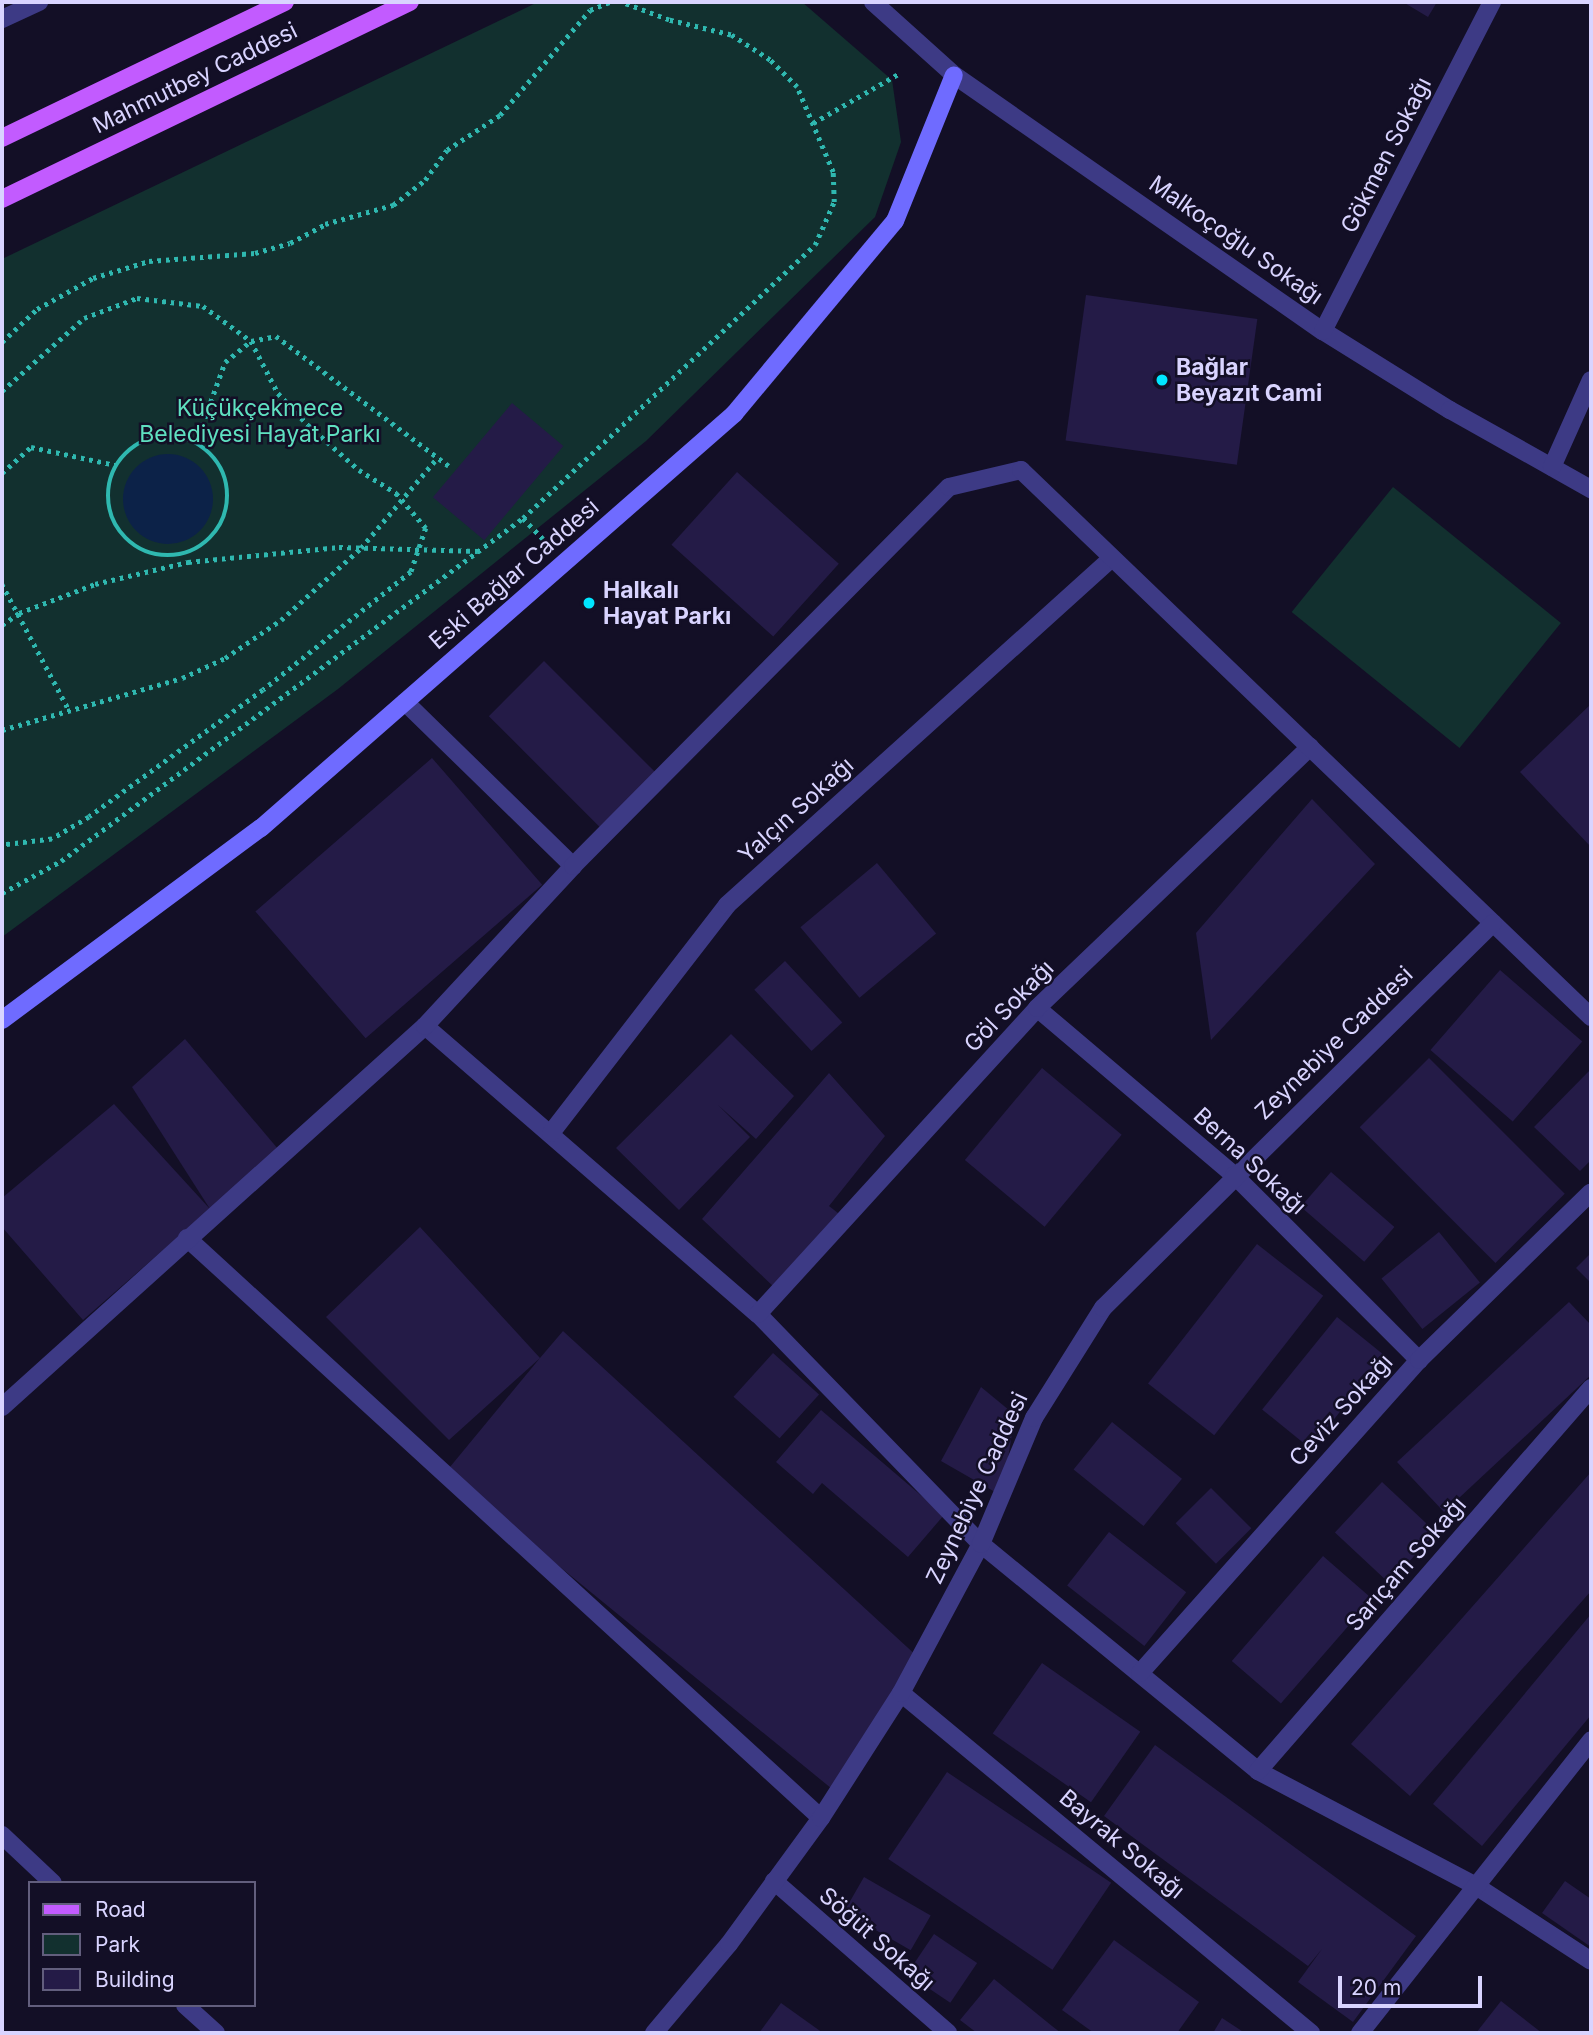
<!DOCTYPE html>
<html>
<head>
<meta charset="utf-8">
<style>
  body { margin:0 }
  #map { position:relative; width:1593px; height:2035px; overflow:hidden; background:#130f26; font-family:Inter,sans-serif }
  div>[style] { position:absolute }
  .green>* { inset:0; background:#12302f; transform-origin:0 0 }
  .water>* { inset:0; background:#0c2248 }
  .round { border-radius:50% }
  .building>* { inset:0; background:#241b47; transform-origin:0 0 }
  .path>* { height:4.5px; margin-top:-2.25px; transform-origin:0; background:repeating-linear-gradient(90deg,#2fb8b0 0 3.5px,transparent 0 8.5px) }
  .path>.ring { margin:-2.25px; padding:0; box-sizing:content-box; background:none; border:4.5px solid #2fb8b0; border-radius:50% }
  .street>* { height:18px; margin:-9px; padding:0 9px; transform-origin:9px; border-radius:9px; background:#3d3a85 }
  .secondary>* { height:18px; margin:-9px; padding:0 9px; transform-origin:9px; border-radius:9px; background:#6f6bff }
  .primary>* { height:18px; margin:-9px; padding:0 9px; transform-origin:9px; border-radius:9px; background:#c25bff }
  .dots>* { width:19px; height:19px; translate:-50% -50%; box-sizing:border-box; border:4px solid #130f26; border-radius:50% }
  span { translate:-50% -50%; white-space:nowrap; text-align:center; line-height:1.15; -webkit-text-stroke:5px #130f26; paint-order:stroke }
  .street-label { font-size:23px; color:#d9d4ff }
  .poi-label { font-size:23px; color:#d9d4ff; font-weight:700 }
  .left { translate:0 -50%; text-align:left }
  .park-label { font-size:23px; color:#5fe0c0 }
  .frame { position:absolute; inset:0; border:4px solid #d9d4ff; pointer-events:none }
  .legend { position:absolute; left:28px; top:1881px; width:228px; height:126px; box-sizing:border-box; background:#130f26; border:2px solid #625e7d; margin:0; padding:9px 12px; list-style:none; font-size:21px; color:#d9d4ff }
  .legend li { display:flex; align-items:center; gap:14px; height:35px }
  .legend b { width:35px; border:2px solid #625e7d }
  .scale { position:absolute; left:1338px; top:1976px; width:144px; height:32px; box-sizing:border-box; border:4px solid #d9d4ff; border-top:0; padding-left:9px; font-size:21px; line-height:24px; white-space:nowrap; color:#d9d4ff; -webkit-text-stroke:5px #130f26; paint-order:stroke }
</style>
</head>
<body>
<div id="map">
  <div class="green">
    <div style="clip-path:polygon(538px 2px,802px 2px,892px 80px,901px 142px,875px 217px,646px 441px,338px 689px,2px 937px,2px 259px)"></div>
    <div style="left:1393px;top:487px;width:216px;height:161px;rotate:39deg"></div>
  </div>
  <div class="water">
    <div class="round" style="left:123px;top:454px;width:90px;height:90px"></div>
  </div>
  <div class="building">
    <div style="clip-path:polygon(1403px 2px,1437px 2px,1428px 17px)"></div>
    <div style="left:1086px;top:295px;width:173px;height:147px;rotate:8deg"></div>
    <div style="left:512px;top:403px;width:67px;height:123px;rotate:40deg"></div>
    <div style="left:737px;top:472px;width:137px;height:98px;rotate:42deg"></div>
    <div style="left:544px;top:661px;width:161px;height:78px;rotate:45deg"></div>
    <div style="clip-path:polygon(1591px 704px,1591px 847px,1520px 772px)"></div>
    <div style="left:432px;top:758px;width:168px;height:234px;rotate:49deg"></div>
    <div style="clip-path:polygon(1312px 799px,1375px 864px,1211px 1040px,1196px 933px)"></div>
    <div style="left:877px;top:863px;width:92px;height:100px;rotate:50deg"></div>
    <div style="left:785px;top:961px;width:84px;height:42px;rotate:47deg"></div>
    <div style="left:1500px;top:970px;width:109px;height:106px;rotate:41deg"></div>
    <div style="clip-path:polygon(731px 1034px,794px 1096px,756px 1139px,718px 1105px,750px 1137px,679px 1210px,616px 1148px)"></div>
    <div style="clip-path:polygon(185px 1039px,278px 1149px,210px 1209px,132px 1087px)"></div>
    <div style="left:1429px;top:1058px;width:192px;height:98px;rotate:45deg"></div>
    <div style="left:1042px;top:1068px;width:104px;height:120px;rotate:40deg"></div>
    <div style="clip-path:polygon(1591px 1069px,1591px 1160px,1580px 1171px,1534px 1127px)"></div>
    <div style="clip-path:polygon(829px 1073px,885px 1136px,829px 1206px,843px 1217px,775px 1288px,702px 1219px)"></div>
    <div style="clip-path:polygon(114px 1104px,210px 1209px,83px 1320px,2px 1227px,2px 1198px)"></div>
    <div style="left:1331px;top:1172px;width:84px;height:46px;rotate:41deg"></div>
    <div style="clip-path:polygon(420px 1227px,540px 1358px,563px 1331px,919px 1658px,837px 1793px,445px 1473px,540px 1358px,449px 1440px,326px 1317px)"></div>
    <div style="left:1439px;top:1232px;width:65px;height:74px;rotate:51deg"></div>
    <div style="left:1257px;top:1244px;width:84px;height:177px;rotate:38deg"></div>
    <div style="clip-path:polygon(1591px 1253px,1591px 1283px,1576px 1268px)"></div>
    <div style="clip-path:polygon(1569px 1302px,1591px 1325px,1591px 1375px,1444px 1512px,1397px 1462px)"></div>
    <div style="left:1337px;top:1317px;width:62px;height:119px;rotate:39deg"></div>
    <div style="left:773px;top:1353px;width:62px;height:59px;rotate:42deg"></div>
    <div style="clip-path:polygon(981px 1387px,1015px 1415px,1002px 1496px,941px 1461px)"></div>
    <div style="clip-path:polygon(821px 1410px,944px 1515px,908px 1557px,822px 1483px,813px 1494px,776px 1462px)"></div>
    <div style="left:1112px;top:1422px;width:90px;height:61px;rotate:39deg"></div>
    <div style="clip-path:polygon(1591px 1472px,1591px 1591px,1410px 1796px,1351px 1744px)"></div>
    <div style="left:1382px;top:1482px;width:74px;height:69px;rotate:43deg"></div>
    <div style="left:1211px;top:1488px;width:57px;height:50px;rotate:45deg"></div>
    <div style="left:1109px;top:1532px;width:98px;height:68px;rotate:38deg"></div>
    <div style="left:1323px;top:1556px;width:65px;height:139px;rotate:41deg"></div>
    <div style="clip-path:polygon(1591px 1614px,1591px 1715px,1482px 1846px,1433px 1804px)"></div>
    <div style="left:1042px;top:1663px;width:120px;height:86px;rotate:35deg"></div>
    <div style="clip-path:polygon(1155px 1745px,1416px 1936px,1353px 2022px,1298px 1982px,1322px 1949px,1308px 1966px,1104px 1816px)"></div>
    <div style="left:947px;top:1772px;width:198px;height:105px;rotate:34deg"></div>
    <div style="left:864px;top:1877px;width:77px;height:40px;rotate:30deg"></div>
    <div style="clip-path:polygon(1565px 1881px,1591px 1899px,1591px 1947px,1542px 1913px)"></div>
    <div style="left:934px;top:1934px;width:52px;height:48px;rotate:34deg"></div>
    <div style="clip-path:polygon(1114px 1940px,1199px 2002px,1177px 2033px,1094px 2033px,1062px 2010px)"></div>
    <div style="clip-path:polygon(994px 1979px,1052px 2026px,1061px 2033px,977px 2033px,960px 2020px)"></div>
    <div style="clip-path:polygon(1501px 2001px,1542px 2033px,1476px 2033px)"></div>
    <div style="clip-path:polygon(781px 2003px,823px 2033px,759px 2033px)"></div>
    <div style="clip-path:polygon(1222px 2018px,1245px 2033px,1213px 2033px)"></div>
  </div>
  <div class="path">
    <div style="left:813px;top:123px;width:100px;rotate:-29.9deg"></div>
    <div style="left:2px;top:342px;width:48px;rotate:-43.3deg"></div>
    <div style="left:37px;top:309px;width:64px;rotate:-29deg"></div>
    <div style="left:93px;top:278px;width:59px;rotate:-16.9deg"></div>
    <div style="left:149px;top:261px;width:106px;rotate:-4.3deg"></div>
    <div style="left:255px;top:253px;width:36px;rotate:-16deg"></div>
    <div style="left:290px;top:243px;width:40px;rotate:-28deg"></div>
    <div style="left:325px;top:224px;width:71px;rotate:-15.6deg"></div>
    <div style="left:393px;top:205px;width:41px;rotate:-38deg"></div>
    <div style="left:425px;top:180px;width:37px;rotate:-54deg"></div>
    <div style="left:447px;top:150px;width:64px;rotate:-33.4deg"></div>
    <div style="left:500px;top:115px;width:138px;rotate:-49.4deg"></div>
    <div style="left:590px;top:10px;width:22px;rotate:-22deg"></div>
    <div style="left:2px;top:391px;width:110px;rotate:-41.7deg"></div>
    <div style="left:84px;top:318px;width:57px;rotate:-20.7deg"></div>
    <div style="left:137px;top:298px;width:66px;rotate:6.9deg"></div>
    <div style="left:203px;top:306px;width:59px;rotate:36.1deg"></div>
    <div style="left:251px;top:341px;width:59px;rotate:62.6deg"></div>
    <div style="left:278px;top:393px;width:44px;rotate:46.8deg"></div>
    <div style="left:308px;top:425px;width:68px;rotate:41.4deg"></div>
    <div style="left:359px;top:470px;width:44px;rotate:31.9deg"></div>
    <div style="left:396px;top:493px;width:46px;rotate:49.4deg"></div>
    <div style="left:426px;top:528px;width:46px;rotate:108.8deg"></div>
    <div style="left:411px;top:572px;width:189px;rotate:141.4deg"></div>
    <div style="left:263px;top:690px;width:215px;rotate:143.9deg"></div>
    <div style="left:89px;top:817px;width:43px;rotate:149.3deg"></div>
    <div style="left:52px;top:839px;width:50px;rotate:173.2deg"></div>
    <div class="ring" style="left:108px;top:436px;width:115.5px;height:115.5px"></div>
    <div style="left:196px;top:442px;width:85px;rotate:-70.1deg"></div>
    <div style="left:225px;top:362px;width:33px;rotate:-39deg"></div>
    <div style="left:251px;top:341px;width:25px;rotate:-11deg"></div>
    <div style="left:276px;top:336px;width:216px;rotate:36.9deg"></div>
    <div style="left:2px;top:473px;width:39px;rotate:-42deg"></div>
    <div style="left:31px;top:447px;width:87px;rotate:12deg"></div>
    <div style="left:523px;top:518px;width:29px;rotate:46deg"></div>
    <div style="left:2px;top:584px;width:140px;rotate:62deg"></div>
    <div style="left:2px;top:625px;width:21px;rotate:-35deg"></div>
    <div style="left:19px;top:613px;width:81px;rotate:-20.9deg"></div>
    <div style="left:95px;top:584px;width:96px;rotate:-13.3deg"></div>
    <div style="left:188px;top:562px;width:152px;rotate:-5.7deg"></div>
    <div style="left:339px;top:547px;width:139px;rotate:1.6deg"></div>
    <div style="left:2px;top:730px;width:187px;rotate:-16.1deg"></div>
    <div style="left:182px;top:678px;width:47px;rotate:-24.9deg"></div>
    <div style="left:225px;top:658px;width:68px;rotate:-34.2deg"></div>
    <div style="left:281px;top:620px;width:108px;rotate:-42deg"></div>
    <div style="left:361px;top:548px;width:119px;rotate:-49.8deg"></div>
    <div style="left:2px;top:893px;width:67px;rotate:-28.5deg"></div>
    <div style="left:61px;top:861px;width:575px;rotate:-36.59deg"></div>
    <div style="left:523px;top:518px;width:400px;rotate:-43.1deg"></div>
    <div style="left:815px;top:245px;width:47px;rotate:-66.2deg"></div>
    <div style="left:834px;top:202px;width:30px;rotate:-92deg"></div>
    <div style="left:833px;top:172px;width:92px;rotate:-113deg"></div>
    <div style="left:797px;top:87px;width:38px;rotate:-135deg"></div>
    <div style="left:770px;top:60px;width:46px;rotate:-147.3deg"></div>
    <div style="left:731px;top:35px;width:64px;rotate:-166.4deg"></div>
    <div style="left:669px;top:20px;width:51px;rotate:-159.4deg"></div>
  </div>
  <div class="street">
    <div style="left:873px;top:2px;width:109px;rotate:42deg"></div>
    <div style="left:954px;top:75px;width:449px;rotate:34.8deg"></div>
    <div style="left:1323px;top:331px;width:150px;rotate:31.9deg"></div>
    <div style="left:1450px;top:410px;width:162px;rotate:29.3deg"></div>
    <div style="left:2px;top:19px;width:41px;rotate:-24.7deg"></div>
    <div style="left:1323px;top:331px;width:370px;rotate:-62.8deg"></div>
    <div style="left:1552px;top:467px;width:95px;rotate:-65.9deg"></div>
    <div style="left:405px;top:702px;width:235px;rotate:44.3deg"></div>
    <div style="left:1037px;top:1008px;width:258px;rotate:40.3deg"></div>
    <div style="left:1234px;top:1175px;width:262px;rotate:45deg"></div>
    <div style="left:425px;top:1026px;width:440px;rotate:40.9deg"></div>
    <div style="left:758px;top:1314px;width:320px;rotate:45.9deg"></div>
    <div style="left:981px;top:1544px;width:358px;rotate:39.3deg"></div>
    <div style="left:1258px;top:1771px;width:246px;rotate:27.8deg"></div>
    <div style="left:1476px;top:1886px;width:137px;rotate:33.1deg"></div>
    <div style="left:551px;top:1133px;width:288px;rotate:-52.3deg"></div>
    <div style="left:727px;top:905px;width:518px;rotate:-42.03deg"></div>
    <div style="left:187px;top:1238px;width:859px;rotate:42.45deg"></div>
    <div style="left:758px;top:1314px;width:414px;rotate:-47.6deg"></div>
    <div style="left:1037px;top:1008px;width:378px;rotate:-43.7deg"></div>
    <div style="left:2px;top:1407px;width:569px;rotate:-42.01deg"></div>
    <div style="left:425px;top:1026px;width:218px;rotate:-47.2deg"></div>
    <div style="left:573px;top:866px;width:534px;rotate:-45.23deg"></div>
    <div style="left:949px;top:487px;width:74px;rotate:-13.3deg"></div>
    <div style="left:1021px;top:470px;width:790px;rotate:43.82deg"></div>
    <div style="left:1140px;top:1673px;width:419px;rotate:-48.3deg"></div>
    <div style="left:1419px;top:1360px;width:240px;rotate:-44.3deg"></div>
    <div style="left:901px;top:1693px;width:533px;rotate:39.67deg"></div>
    <div style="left:1258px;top:1771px;width:508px;rotate:-48.99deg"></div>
    <div style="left:2px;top:1835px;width:70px;rotate:43.3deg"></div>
    <div style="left:774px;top:1881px;width:231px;rotate:41.1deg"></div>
    <div style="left:185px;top:2005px;width:42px;rotate:42.1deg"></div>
    <div style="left:654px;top:2033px;width:116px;rotate:-49.9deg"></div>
    <div style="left:729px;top:1944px;width:156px;rotate:-53.9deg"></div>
    <div style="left:821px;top:1818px;width:148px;rotate:-57.4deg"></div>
    <div style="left:901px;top:1693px;width:169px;rotate:-61.8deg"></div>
    <div style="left:981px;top:1544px;width:137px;rotate:-67.2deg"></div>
    <div style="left:1034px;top:1418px;width:130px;rotate:-57.9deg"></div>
    <div style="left:1103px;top:1308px;width:548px;rotate:-44.63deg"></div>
    <div style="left:1360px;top:2033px;width:373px;rotate:-51.7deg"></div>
  </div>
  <div class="secondary">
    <div style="left:2px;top:1020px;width:322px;rotate:-36.6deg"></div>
    <div style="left:261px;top:828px;width:629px;rotate:-41.19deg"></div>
    <div style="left:734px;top:414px;width:251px;rotate:-50.2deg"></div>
    <div style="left:895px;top:221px;width:157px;rotate:-68deg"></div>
  </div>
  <div class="primary">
    <div style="left:2px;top:138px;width:314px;rotate:-25.7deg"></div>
    <div style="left:2px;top:199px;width:453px;rotate:-25.8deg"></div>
  </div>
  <div class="dots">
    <div style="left:1162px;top:380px;background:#00e5ff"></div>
    <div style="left:589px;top:603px;background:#00e5ff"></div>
  </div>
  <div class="street-label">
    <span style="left:195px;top:78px;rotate:-26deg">Mahmutbey Caddesi</span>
    <span style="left:1386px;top:155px;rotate:-63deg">Gökmen Sokağı</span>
    <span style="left:1236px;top:240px;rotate:35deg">Malkoçoğlu Sokağı</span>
    <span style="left:514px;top:574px;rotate:-41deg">Eski Bağlar Caddesi</span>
    <span style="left:796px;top:810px;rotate:-42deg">Yalçın Sokağı</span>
    <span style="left:1009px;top:1006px;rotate:-46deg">Göl Sokağı</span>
    <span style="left:1334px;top:1043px;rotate:-44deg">Zeynebiye Caddesi</span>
    <span style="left:1250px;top:1161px;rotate:43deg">Berna Sokağı</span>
    <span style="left:1341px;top:1410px;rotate:-48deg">Ceviz Sokağı</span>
    <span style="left:977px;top:1488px;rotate:-65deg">Zeynebiye Caddesi</span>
    <span style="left:1406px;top:1564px;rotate:-49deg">Sarıçam Sokağı</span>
    <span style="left:1122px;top:1844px;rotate:40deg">Bayrak Sokağı</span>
    <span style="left:877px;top:1939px;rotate:41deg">Söğüt Sokağı</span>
  </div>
  <div class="poi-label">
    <span class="left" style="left:1176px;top:380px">Bağlar<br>Beyazıt Cami</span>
    <span class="left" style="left:603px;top:603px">Halkalı<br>Hayat Parkı</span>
  </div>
  <div class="park-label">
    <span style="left:260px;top:421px">Küçükçekmece<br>Belediyesi Hayat Parkı</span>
  </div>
  <div class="frame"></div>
  <ul class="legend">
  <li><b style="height:9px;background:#c25bff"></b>Road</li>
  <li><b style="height:19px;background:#12302f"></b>Park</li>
  <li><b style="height:19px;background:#241b47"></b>Building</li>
  </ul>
  <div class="scale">20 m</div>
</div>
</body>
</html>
